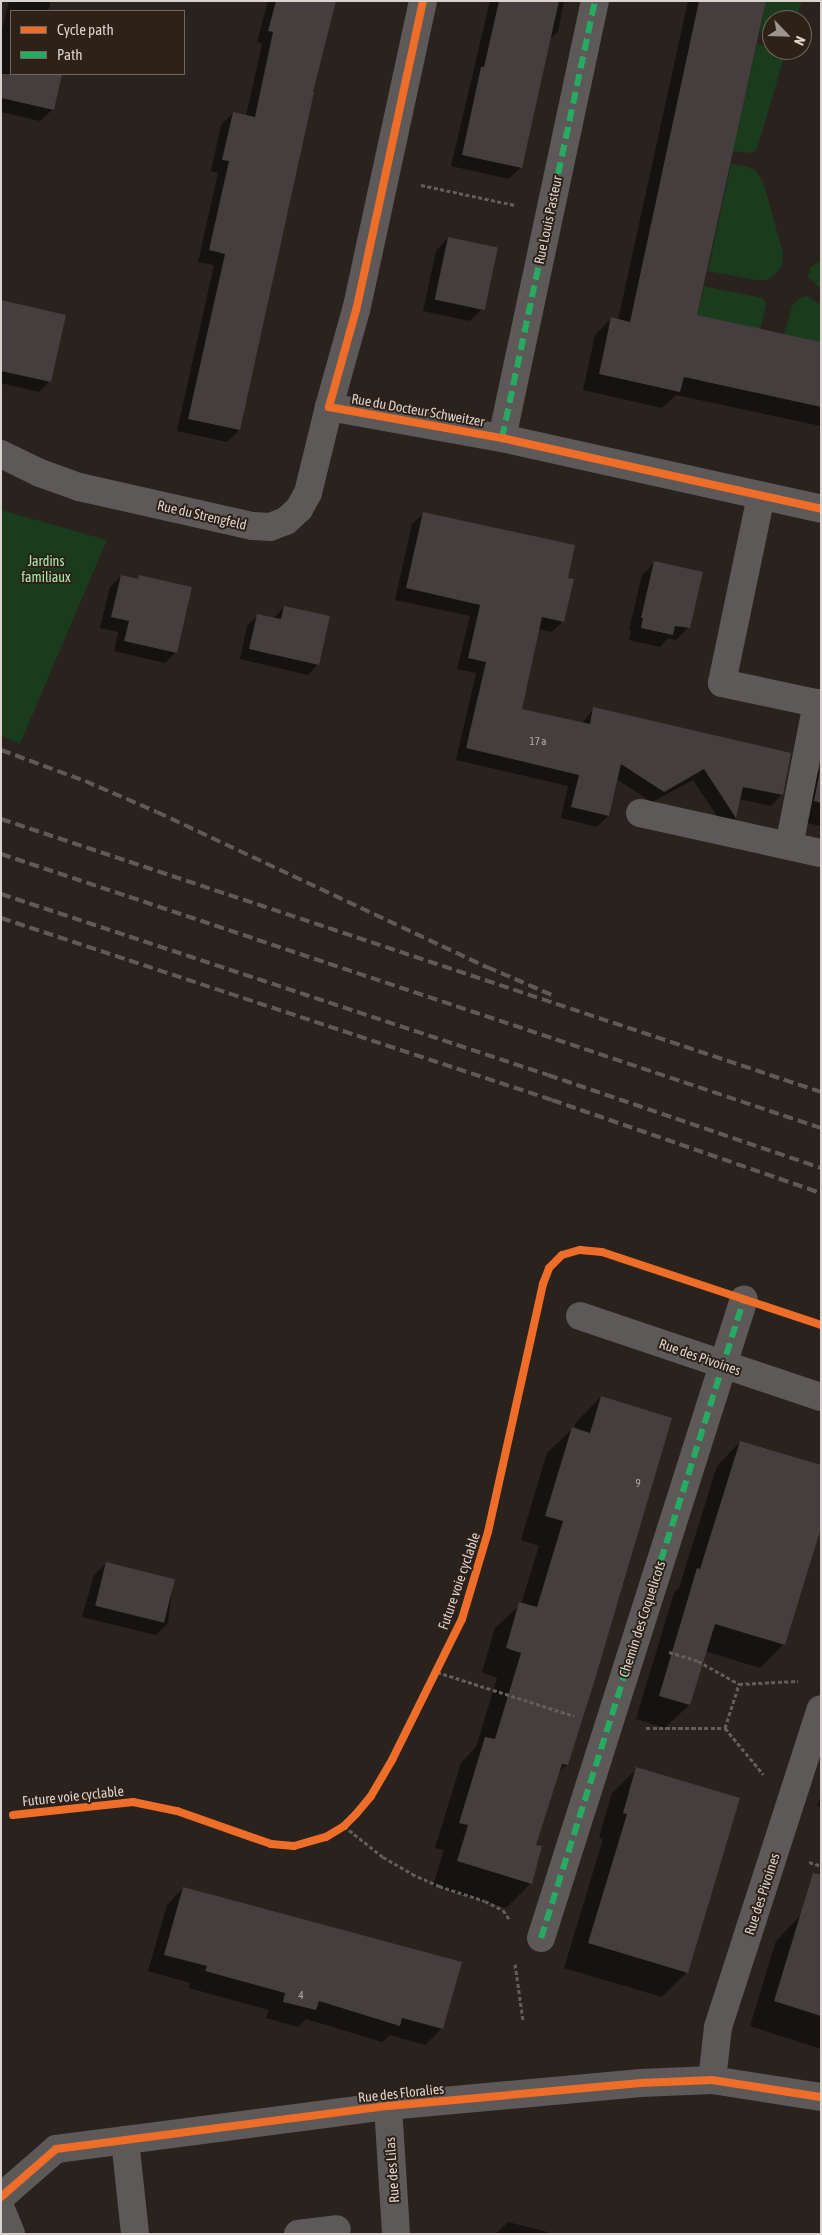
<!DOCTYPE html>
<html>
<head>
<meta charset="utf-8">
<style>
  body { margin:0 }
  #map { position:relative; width:822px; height:2235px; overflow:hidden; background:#29221d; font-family:"Asap Condensed",sans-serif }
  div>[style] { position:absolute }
  .green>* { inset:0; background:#1b3b1d }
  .shadow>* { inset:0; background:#0007 }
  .building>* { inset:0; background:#443f3e; transform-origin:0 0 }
  .path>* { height:3px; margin-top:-1.5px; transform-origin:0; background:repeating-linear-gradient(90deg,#615e5c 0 4px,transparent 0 6.5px) }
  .minor>* { height:28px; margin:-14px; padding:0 14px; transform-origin:14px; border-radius:14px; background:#5d5958 }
  .rail>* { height:4px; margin-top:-2px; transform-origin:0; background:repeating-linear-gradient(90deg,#5f5a58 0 10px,transparent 0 15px) }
  .quiet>* { height:6px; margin-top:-3px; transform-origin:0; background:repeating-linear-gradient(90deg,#26ab63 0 12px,transparent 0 18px) }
  .cycleway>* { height:8px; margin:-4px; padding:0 4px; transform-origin:4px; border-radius:4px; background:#ee6e29 }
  span { translate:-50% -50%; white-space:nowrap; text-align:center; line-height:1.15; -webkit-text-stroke:4px #2e2118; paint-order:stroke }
  .number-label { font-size:11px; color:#b5aea9 }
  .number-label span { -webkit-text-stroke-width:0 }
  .street-label { font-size:14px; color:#dbd3cd }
  .park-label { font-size:14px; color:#a7e8ab }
  .frame { position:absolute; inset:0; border:2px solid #dbd3cd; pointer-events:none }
  .legend { position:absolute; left:10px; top:10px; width:175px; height:65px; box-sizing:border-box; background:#2e2118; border:1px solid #736860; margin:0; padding:6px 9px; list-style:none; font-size:15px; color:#dbd3cd }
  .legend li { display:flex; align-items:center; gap:10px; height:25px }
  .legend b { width:25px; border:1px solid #736860 }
  .north { position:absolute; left:762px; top:10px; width:50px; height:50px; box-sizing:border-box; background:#2e2118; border:1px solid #736860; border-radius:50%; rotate:114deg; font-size:14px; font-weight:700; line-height:20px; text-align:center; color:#dbd3cd }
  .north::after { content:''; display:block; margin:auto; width:18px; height:22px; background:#9d958f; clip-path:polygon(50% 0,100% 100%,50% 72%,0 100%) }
</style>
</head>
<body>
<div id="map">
  <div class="green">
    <div style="clip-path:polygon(766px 1px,802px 1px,796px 20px,772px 20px,772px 33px,760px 31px)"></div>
    <div style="clip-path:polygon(757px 44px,772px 47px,772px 50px,781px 50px,784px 58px,757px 149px,752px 153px,733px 151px)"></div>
    <div style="clip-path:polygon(731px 164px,746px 166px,756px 171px,763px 181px,783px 253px,782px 265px,775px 275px,767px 280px,755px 280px,708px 271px)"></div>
    <div style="clip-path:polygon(821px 261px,821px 289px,808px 277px,810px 267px)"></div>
    <div style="clip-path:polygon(704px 286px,763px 298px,766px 305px,760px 329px,697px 315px)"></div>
    <div style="clip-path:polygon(808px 296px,821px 305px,821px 342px,784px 334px,792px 306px,800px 298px)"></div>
    <div style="clip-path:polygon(1px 510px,107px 540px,20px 744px,1px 736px)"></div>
  </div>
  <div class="shadow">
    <div style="clip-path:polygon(9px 1px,51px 1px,48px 11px,11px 11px,11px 74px,61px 74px,53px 109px,40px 121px,1px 112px,1px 33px)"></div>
    <div style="clip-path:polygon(268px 1px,334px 1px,311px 93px,239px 430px,227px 442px,177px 431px,214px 265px,198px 262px,218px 173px,211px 171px,221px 125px,233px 113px,246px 116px,262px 44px,257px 42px)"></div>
    <div style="clip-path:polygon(490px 1px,564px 1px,558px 31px,550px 39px,521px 167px,509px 179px,451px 166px)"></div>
    <div style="clip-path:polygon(688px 1px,765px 1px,695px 316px,821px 343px,821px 426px,676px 395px,662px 408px,583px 390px,595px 335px,611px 319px,618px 320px)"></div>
    <div style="clip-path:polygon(448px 238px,482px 309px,470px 321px,423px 311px,436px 251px)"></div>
    <div style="clip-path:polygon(1px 302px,50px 381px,39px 392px,1px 383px)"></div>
    <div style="clip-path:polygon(424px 513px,566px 579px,563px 621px,552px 632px,538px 629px,521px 710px,582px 723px,594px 708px,782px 794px,771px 806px,739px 799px,735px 818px,725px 828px,693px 780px,652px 802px,616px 779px,608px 816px,597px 827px,561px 818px,568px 786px,456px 760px,476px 673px,457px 669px,470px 616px,395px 600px,412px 524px)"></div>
    <div style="clip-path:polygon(654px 563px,701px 573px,688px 628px,676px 640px,668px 638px,660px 647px,629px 640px,631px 630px,629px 630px,642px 575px)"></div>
    <div style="clip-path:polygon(121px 576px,137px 580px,140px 577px,176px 652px,165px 663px,114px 651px,118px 632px,100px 628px,110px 587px)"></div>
    <div style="clip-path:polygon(284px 607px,318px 664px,308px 675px,240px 659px,247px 626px,258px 615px,273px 619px)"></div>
    <div style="clip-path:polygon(820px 770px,821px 771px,821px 826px,807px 823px,810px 813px,804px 811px,810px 781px)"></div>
    <div style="clip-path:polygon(601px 1397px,670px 1419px,621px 1592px,567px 1765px,558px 1773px,535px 1845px,531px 1883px,506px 1908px,433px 1886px,444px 1850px,435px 1848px,461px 1763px,476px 1747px,497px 1678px,482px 1672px,495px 1628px,521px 1604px,539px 1546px,521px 1540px,547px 1453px,572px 1429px,574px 1429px,576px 1422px)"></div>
    <div style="clip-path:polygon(740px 1442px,821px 1525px,783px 1645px,760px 1668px,705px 1651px,689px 1705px,665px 1728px,636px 1719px,674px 1593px,679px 1588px,717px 1466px)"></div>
    <div style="clip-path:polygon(107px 1563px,173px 1580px,168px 1623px,156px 1635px,82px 1617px,94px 1575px)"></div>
    <div style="clip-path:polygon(637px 1769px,687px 1972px,662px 1997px,564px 1968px,603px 1839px,599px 1838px,612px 1793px)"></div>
    <div style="clip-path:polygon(821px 1795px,821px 1807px,817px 1806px)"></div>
    <div style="clip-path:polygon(183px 1888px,442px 2028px,425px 2045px,390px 2035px,382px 2042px,306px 2019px,298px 2027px,266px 2018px,269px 2010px,189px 1988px,190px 1983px,148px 1971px,167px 1905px)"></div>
    <div style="clip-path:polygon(800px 1916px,821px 1922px,821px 2049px,750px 2026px,776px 1941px)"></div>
    <div style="clip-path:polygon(508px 2222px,555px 2234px,496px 2234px)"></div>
  </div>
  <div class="building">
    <div style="clip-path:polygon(276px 1px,336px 1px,313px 92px,314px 92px,240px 430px,188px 419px,225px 254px,209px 250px,229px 161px,222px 160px,233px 112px,255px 117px,273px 32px,268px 31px)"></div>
    <div style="clip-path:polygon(499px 1px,559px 1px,522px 168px,462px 155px,481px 67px,484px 67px)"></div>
    <div style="clip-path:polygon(699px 1px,766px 1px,697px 315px,821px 342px,821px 407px,684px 377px,680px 392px,599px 374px,611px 317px,630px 322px)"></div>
    <div style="clip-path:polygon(1px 74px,62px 74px,54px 110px,1px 98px)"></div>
    <div style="left:448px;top:237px;width:51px;height:64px;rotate:12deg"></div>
    <div style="clip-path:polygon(1px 300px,66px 315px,51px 382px,1px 371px)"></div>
    <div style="clip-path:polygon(423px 512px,575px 545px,568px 578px,574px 579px,564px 622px,542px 617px,522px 709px,590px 724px,593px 707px,791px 753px,783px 795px,743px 787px,736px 818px,704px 769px,664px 792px,621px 764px,609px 816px,571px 807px,579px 775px,466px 748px,486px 662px,468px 658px,480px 605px,406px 588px)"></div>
    <div style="clip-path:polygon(654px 561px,703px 572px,690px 628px,675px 626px,673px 635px,641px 628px,643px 618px,641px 618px)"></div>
    <div style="clip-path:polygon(121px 575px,138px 579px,139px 575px,192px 587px,177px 653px,124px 641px,129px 621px,111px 617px)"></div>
    <div style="clip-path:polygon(284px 606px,330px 616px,319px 665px,249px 649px,257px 614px,281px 619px)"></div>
    <div style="clip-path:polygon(821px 765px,821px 803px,814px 801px)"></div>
    <div style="clip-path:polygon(601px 1396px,672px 1418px,596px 1676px,568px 1765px,562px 1764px,536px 1845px,542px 1846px,532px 1884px,457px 1861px,468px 1825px,459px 1823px,485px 1737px,495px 1739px,521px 1653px,506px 1648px,519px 1602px,537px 1607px,563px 1521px,545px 1516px,572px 1427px,590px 1433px)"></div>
    <div style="clip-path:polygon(740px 1441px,821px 1465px,821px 1528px,785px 1645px,715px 1624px,690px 1705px,659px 1696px,697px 1568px,700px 1569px)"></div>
    <div style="left:106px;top:1562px;width:71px;height:45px;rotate:14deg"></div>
    <div style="clip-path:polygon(636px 1767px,740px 1798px,688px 1973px,588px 1943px,627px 1814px,623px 1813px)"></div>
    <div style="clip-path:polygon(813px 1873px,821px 1875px,821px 2016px,774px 2001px)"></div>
    <div style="clip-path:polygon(183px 1887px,462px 1962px,443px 2029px,402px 2018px,400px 2026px,319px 2001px,316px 2010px,283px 2002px,285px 1993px,205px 1971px,207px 1966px,164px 1955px)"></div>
  </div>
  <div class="path">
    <div style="left:421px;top:185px;width:96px;rotate:12deg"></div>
    <div style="left:669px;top:1652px;width:30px;rotate:17deg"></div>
    <div style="left:698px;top:1661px;width:47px;rotate:29.3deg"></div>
    <div style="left:739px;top:1684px;width:59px;rotate:-2.9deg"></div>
    <div style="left:437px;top:1672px;width:144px;rotate:17.8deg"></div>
    <div style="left:646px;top:1728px;width:79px"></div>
    <div style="left:725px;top:1728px;width:60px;rotate:50.4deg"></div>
    <div style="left:725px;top:1728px;width:46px;rotate:-72.3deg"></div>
    <div style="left:344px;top:1826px;width:50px;rotate:38.5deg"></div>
    <div style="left:383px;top:1857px;width:34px;rotate:30deg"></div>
    <div style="left:412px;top:1874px;width:30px;rotate:24deg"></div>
    <div style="left:439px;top:1886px;width:48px;rotate:18.1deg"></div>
    <div style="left:485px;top:1901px;width:20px;rotate:27deg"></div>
    <div style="left:503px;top:1910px;width:11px;rotate:56deg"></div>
    <div style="left:809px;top:1862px;width:13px;rotate:18deg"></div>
    <div style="left:515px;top:1964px;width:57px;rotate:81.9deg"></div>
  </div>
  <div class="minor">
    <div style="left:423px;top:1px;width:316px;rotate:102.2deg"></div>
    <div style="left:356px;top:310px;width:101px;rotate:105.6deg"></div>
    <div style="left:329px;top:407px;width:176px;rotate:10.2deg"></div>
    <div style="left:502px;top:438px;width:327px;rotate:12.5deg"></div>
    <div style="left:502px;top:438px;width:447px;rotate:-78deg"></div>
    <div style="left:1px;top:454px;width:43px;rotate:26deg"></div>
    <div style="left:40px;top:473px;width:41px;rotate:19.7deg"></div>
    <div style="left:79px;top:487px;width:177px;rotate:12.7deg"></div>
    <div style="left:252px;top:526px;width:18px;rotate:3deg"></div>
    <div style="left:270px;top:527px;width:17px;rotate:-21deg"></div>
    <div style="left:286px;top:521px;width:18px;rotate:-43deg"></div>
    <div style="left:299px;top:509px;width:18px;rotate:-61deg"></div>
    <div style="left:308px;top:493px;width:89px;rotate:-76.3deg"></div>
    <div style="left:761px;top:496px;width:191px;rotate:101.8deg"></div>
    <div style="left:722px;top:683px;width:101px;rotate:12deg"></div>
    <div style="left:640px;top:813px;width:185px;rotate:12.5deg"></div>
    <div style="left:789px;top:846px;width:146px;rotate:-78.9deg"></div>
    <div style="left:580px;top:1316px;width:254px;rotate:18.6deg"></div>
    <div style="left:541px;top:1938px;width:670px;rotate:-72.38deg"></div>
    <div style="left:712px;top:2080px;width:53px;rotate:-83.5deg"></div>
    <div style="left:718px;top:2027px;width:334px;rotate:-72.1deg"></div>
    <div style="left:388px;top:2106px;width:128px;rotate:86.4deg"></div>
    <div style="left:125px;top:2140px;width:95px;rotate:83.9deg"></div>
    <div style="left:1px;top:2197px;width:73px;rotate:-41.1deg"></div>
    <div style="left:56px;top:2149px;width:335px;rotate:-7.4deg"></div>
    <div style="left:388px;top:2106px;width:254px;rotate:-5.2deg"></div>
    <div style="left:641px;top:2083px;width:71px;rotate:-2.4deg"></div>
    <div style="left:712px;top:2080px;width:110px;rotate:8.9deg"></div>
    <div style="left:1px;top:2209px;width:27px;rotate:68deg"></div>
    <div style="left:298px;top:2234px;width:39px;rotate:-7deg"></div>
  </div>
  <div class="rail">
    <div style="left:1px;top:750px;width:90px;rotate:20.3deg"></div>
    <div style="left:85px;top:781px;width:78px;rotate:23.3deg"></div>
    <div style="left:157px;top:812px;width:365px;rotate:25.2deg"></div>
    <div style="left:487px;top:967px;width:71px;rotate:23.3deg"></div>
    <div style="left:1px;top:819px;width:864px;rotate:18.41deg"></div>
    <div style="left:1px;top:854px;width:865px;rotate:18.48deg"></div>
    <div style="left:1px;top:894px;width:576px;rotate:18.31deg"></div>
    <div style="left:548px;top:1075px;width:288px;rotate:18.8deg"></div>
    <div style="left:1px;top:918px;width:580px;rotate:18.28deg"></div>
    <div style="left:552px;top:1100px;width:285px;rotate:19.1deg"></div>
  </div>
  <div class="quiet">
    <div style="left:502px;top:438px;width:447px;rotate:-78deg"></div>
    <div style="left:541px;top:1938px;width:670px;rotate:-72.38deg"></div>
  </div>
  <div class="cycleway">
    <div style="left:423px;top:1px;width:316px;rotate:102.2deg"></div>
    <div style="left:356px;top:310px;width:101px;rotate:105.6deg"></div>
    <div style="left:329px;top:407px;width:176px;rotate:10.2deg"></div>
    <div style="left:502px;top:438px;width:327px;rotate:12.5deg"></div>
    <div style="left:13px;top:1815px;width:121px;rotate:-6.2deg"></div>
    <div style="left:133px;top:1802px;width:45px;rotate:11.6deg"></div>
    <div style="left:177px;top:1811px;width:100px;rotate:19.3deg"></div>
    <div style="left:271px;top:1844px;width:23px;rotate:5deg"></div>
    <div style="left:294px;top:1846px;width:33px;rotate:-16deg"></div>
    <div style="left:326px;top:1837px;width:21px;rotate:-31deg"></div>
    <div style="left:344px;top:1826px;width:17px;rotate:-45deg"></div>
    <div style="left:356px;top:1814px;width:23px;rotate:-50deg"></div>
    <div style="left:371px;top:1796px;width:42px;rotate:-59.7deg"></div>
    <div style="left:392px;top:1760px;width:157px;rotate:-63.6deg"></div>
    <div style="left:462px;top:1619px;width:91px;rotate:-73.4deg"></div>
    <div style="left:488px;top:1532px;width:254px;rotate:-77.5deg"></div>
    <div style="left:543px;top:1284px;width:17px;rotate:-69deg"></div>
    <div style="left:549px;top:1268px;width:18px;rotate:-45deg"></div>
    <div style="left:562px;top:1255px;width:19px;rotate:-16deg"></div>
    <div style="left:580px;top:1250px;width:22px;rotate:5deg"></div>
    <div style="left:602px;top:1252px;width:231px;rotate:18.4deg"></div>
    <div style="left:1px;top:2197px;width:73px;rotate:-41.1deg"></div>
    <div style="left:56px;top:2149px;width:335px;rotate:-7.4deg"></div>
    <div style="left:388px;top:2106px;width:254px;rotate:-5.2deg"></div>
    <div style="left:641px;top:2083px;width:71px;rotate:-2.4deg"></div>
    <div style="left:712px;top:2080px;width:110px;rotate:8.9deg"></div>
  </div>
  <div class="number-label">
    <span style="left:538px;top:741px">17 a</span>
    <span style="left:638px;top:1483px">9</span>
    <span style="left:301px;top:1995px">4</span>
  </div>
  <div class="street-label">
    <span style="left:548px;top:220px;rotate:-78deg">Rue Louis Pasteur</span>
    <span style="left:418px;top:410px;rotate:10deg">Rue du Docteur Schweitzer</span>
    <span style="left:202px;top:515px;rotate:13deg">Rue du Strengfeld</span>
    <span style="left:700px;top:1357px;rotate:19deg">Rue des Pivoines</span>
    <span style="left:459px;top:1581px;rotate:-71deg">Future voie cyclable</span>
    <span style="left:642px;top:1619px;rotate:-72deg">Chemin des Coquelicots</span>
    <span style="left:73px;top:1796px;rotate:-6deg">Future voie cyclable</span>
    <span style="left:762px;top:1894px;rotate:-72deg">Rue des Pivoines</span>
    <span style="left:401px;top:2093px;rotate:-6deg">Rue des Floralies</span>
    <span style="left:392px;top:2170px;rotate:-94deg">Rue des Lilas</span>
  </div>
  <div class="park-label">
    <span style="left:46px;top:569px">Jardins<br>familiaux</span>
  </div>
  <div class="frame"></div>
  <ul class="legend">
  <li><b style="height:6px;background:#ee6e29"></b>Cycle path</li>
  <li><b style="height:6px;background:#26ab63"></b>Path</li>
  </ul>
  <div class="north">N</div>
</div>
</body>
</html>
